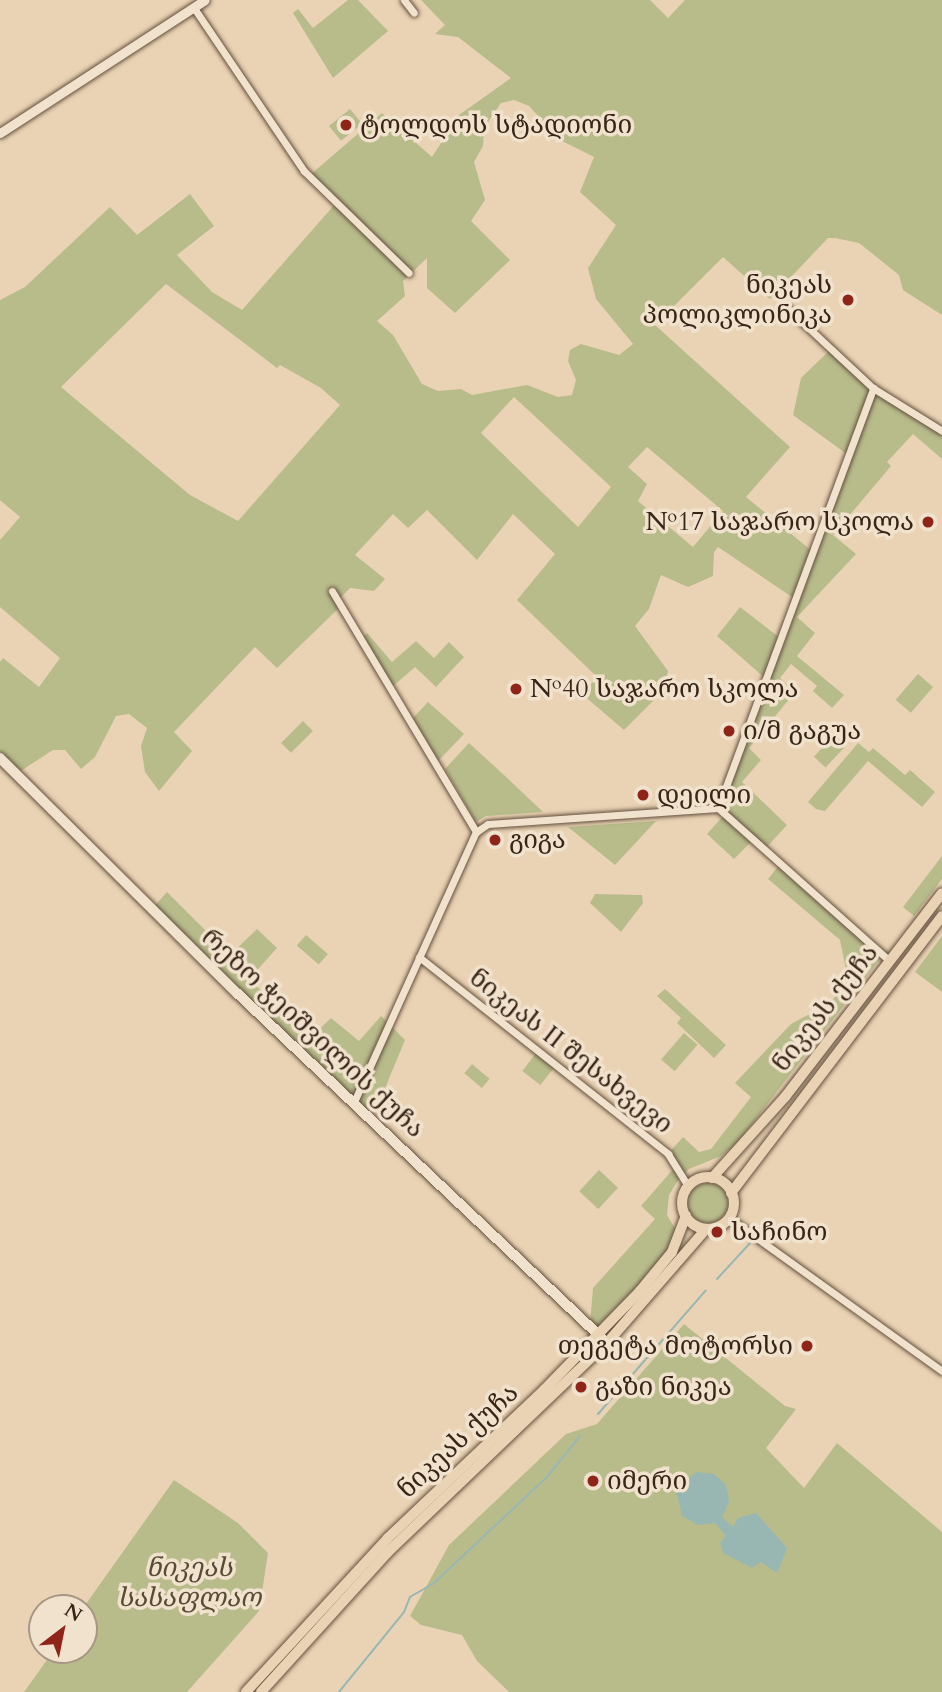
<!DOCTYPE html>
<html>
<head>
<meta charset="utf-8">
<style>
  body { margin:0 }
  #map { position:relative; width:942px; height:1692px; overflow:hidden; background:#ead3b4; font-family:Cardo,"Noto Serif Georgian",serif }
  div>[style] { position:absolute }
  .green>* { inset:0; background:#b8bc8b; transform-origin:0 0 }
  .round { border-radius:50% }
  .water>* { inset:0; background:#98b7b2 }
  .stream>* { height:2px; margin:-1px; padding:0 1px; transform-origin:1px; border-radius:1px; background:#98b7b2 }
  .roads { filter:drop-shadow(0 0 2px #64503e) drop-shadow(0 0 2px #64503e) }
  .minor>* { height:7px; margin:-3.5px; padding:0 3.5px; transform-origin:3.5px; border-radius:3.5px; background:#f1e2ce }
  .tertiary>* { height:9px; margin:-4.5px; padding:0 4.5px; transform-origin:4.5px; border-radius:4.5px; background:#f1e2ce }
  .secondary>* { height:10px; margin:-5px; padding:0 5px; transform-origin:5px; border-radius:5px; background:#f1e2ce }
  .primary>* { height:10px; margin:-5px; padding:0 5px; transform-origin:5px; border-radius:5px; background:#ead3b4 }
  .primary>.ring { margin:-5px; padding:0; box-sizing:content-box; background:none; border:10px solid #ead3b4; border-radius:50% }
  .dots>* { width:19px; height:19px; translate:-50% -50%; box-sizing:border-box; border:4px solid #f1e2ce; border-radius:50% }
  span { translate:-50% -50%; white-space:nowrap; text-align:center; line-height:1.15; -webkit-text-stroke:7px #f1e2ce; paint-order:stroke }
  .poi-label { font-size:26px; color:#382516 }
  .left { translate:0 -50%; text-align:left }
  .right { translate:-100% -50%; text-align:right }
  .street-label { font-size:26px; color:#382516 }
  .park-label { font-size:26px; color:#584b33; font-style:italic }
  .north { position:absolute; left:28px; top:1594px; width:70px; height:70px; box-sizing:border-box; background:#f1e2ce; border:2px solid #a79684; border-radius:50%; rotate:32deg; font-size:19px; font-weight:700; line-height:28px; text-align:center; color:#382516 }
  .north::after { content:''; display:block; margin:auto; width:24px; height:32px; background:#8f2418; clip-path:polygon(50% 0,100% 100%,50% 72%,0 100%) }
</style>
</head>
<body>
<div id="map">
  <div class="green">
    <div style="clip-path:polygon(348px 0,358px 0,388px 31px,333px 78px,293px 13px,298px 9px,313px 28px)"></div>
    <div style="clip-path:polygon(evenodd,421px 0,650px 0,668px 18px,685px 0,942px 0,942px 315px,903px 290px,899px 275px,859px 243px,835px 238px,828px 238px,770px 299px,723px 257px,655px 325px,790px 447px,746px 497px,812px 551px,848px 455px,793px 415px,801px 378px,831px 349px,873px 388px,942px 431px,942px 459px,913px 434px,887px 462px,891px 466px,833px 535px,856px 554px,797px 617px,815px 633px,797px 656px,844px 695px,832px 708px,813px 691px,817px 686px,791px 664px,780px 678px,795px 692px,749px 748px,761px 760px,742px 782px,787px 825px,764px 850px,753px 840px,734px 859px,707px 834px,725px 814px,718px 808px,766px 679px,717px 636px,740px 607px,780px 638px,795px 599px,718px 547px,714px 552px,713px 576px,688px 587px,661px 575px,649px 609px,635px 626px,668px 671px,663px 691px,624px 730px,582px 694px,597px 677px,517px 600px,555px 554px,513px 514px,477px 560px,427px 510px,408px 528px,393px 514px,355px 555px,385px 579px,374px 591px,350px 588px,338px 600px,341px 606px,277px 668px,255px 647px,174px 732px,192px 751px,159px 791px,145px 772px,141px 746px,147px 728px,129px 714px,116px 716px,95px 757px,81px 769px,65px 750px,53px 750px,16px 774px,0 758px,0 662px,3px 658px,39px 687px,60px 658px,0 607px,0 540px,20px 517px,0 500px,0 300px,25px 287px,110px 207px,137px 235px,190px 194px,214px 226px,177px 255px,212px 292px,242px 310px,336px 203px,309px 176px,382px 113px,432px 157px,459px 115px,511px 78px,458px 37px,435px 34px,445px 25px,421px 0,514px 100px,529px 106px,560px 140px,594px 157px,580px 192px,616px 225px,588px 268px,596px 299px,633px 344px,619px 355px,581px 344px,570px 350px,568px 361px,576px 380px,572px 395px,558px 397px,527px 385px,472px 395px,461px 389px,438px 391px,422px 384px,393px 335px,377px 321px,405px 296px,403px 281px,427px 258px,427px 288px,455px 313px,510px 260px,471px 221px,485px 200px,474px 162px,483px 146px,484px 128px,501px 103px,514px 100px,421px 0,166px 284px,277px 368px,280px 365px,321px 388px,340px 405px,238px 521px,190px 495px,61px 387px,166px 284px,421px 0,514px 397px,611px 487px,578px 527px,481px 433px,514px 397px,421px 0,647px 447px,723px 511px,693px 547px,638px 501px,647px 484px,628px 467px,647px 447px)"></div>
    <div style="left:350px;top:109px;width:19px;height:27px;rotate:51deg"></div>
    <div style="clip-path:polygon(367px 633px,392px 662px,416px 641px,434px 658px,449px 642px,464px 657px,436px 687px,415px 667px,391px 688px,361px 639px)"></div>
    <div style="left:918px;top:674px;width:20px;height:34px;rotate:41deg"></div>
    <div style="clip-path:polygon(428px 702px,464px 734px,438px 761px,413px 718px)"></div>
    <div style="left:303px;top:721px;width:14px;height:31px;rotate:45deg"></div>
    <div style="left:835px;top:734px;width:16px;height:31px;rotate:43deg"></div>
    <div style="clip-path:polygon(469px 743px,504px 775px,543px 812px,486px 816px,476px 822px,445px 769px)"></div>
    <div style="clip-path:polygon(858px 743px,869px 752px,873px 748px,905px 775px,910px 770px,935px 792px,922px 807px,868px 761px,825px 811px,816px 809px,808px 802px)"></div>
    <div style="clip-path:polygon(656px 821px,615px 865px,568px 827px)"></div>
    <div style="clip-path:polygon(942px 856px,942px 879px,914px 916px,903px 907px)"></div>
    <div style="clip-path:polygon(780px 864px,883px 955px,737px 1143px,721px 1156px,689px 1169px,678px 1180px,669px 1195px,667px 1215px,680px 1237px,600px 1334px,590px 1324px,593px 1288px,655px 1219px,641px 1206px,675px 1167px,668px 1154px,683px 1137px,699px 1152px,711px 1149px,751px 1097px,735px 1083px,791px 1024px,830px 1003px,848px 980px,840px 940px,768px 879px)"></div>
    <div style="clip-path:polygon(167px 892px,230px 955px,257px 929px,277px 948px,249px 979px,311px 1037px,331px 1018px,359px 1041px,381px 1016px,405px 1040px,381px 1098px,367px 1115px,151px 910px)"></div>
    <div style="clip-path:polygon(595px 894px,642px 895px,643px 903px,621px 932px,590px 903px)"></div>
    <div style="left:306px;top:935px;width:29px;height:14px;rotate:41deg"></div>
    <div style="clip-path:polygon(942px 936px,942px 992px,915px 972px)"></div>
    <div style="clip-path:polygon(665px 989px,726px 1045px,714px 1058px,677px 1023px,681px 1018px,657px 996px)"></div>
    <div style="left:684px;top:1033px;width:18px;height:35px;rotate:41deg"></div>
    <div style="left:537px;top:1052px;width:23px;height:24px;rotate:38deg"></div>
    <div style="left:472px;top:1064px;width:23px;height:12px;rotate:40deg"></div>
    <div style="left:599px;top:1170px;width:26px;height:29px;rotate:43deg"></div>
    <div class="round" style="left:688px;top:1183px;width:40px;height:40px"></div>
    <div style="clip-path:polygon(684px 1324px,785px 1406px,796px 1409px,766px 1448px,804px 1488px,837px 1443px,942px 1532px,942px 1692px,509px 1692px,477px 1661px,462px 1635px,421px 1625px,410px 1616px,449px 1545px,566px 1434px,597px 1424px)"></div>
    <div style="clip-path:polygon(174px 1480px,238px 1523px,268px 1553px,259px 1611px,187px 1692px,24px 1692px,54px 1650px,84px 1650px,83px 1608px)"></div>
  </div>
  <div class="water">
    <div style="clip-path:polygon(696px 1472px,714px 1474px,726px 1485px,729px 1502px,722px 1517px,733px 1527px,738px 1518px,756px 1513px,787px 1548px,777px 1573px,761px 1562px,752px 1568px,723px 1553px,720px 1543px,726px 1536px,715px 1523px,698px 1525px,682px 1516px,676px 1490px)"></div>
  </div>
  <div class="stream">
    <div style="left:717px;top:1279px;width:52px;rotate:-47.4deg"></div>
    <div style="left:598px;top:1414px;width:164px;rotate:-48.9deg"></div>
    <div style="left:339px;top:1692px;width:103px;rotate:-50.9deg"></div>
    <div style="left:404px;top:1612px;width:16px;rotate:-68deg"></div>
    <div style="left:410px;top:1597px;width:28px;rotate:-30deg"></div>
    <div style="left:434px;top:1583px;width:155px;rotate:-43.2deg"></div>
    <div style="left:547px;top:1477px;width:53px;rotate:-51.2deg"></div>
  </div>
  <div class="roads">
    <div class="minor">
      <div style="left:404px;top:0;width:16px;rotate:52deg"></div>
      <div style="left:194px;top:8px;width:197px;rotate:56deg"></div>
      <div style="left:304px;top:171px;width:146px;rotate:44.2deg"></div>
      <div style="left:784px;top:305px;width:122px;rotate:43deg"></div>
      <div style="left:873px;top:388px;width:81px;rotate:31.9deg"></div>
      <div style="left:332px;top:591px;width:281px;rotate:59.1deg"></div>
      <div style="left:718px;top:808px;width:448px;rotate:-69.7deg"></div>
      <div style="left:419px;top:957px;width:318px;rotate:38.3deg"></div>
      <div style="left:668px;top:1154px;width:38px;rotate:58deg"></div>
      <div style="left:353px;top:1104px;width:299px;rotate:-65.7deg"></div>
      <div style="left:476px;top:832px;width:14px;rotate:-34deg"></div>
      <div style="left:488px;top:824px;width:231px;rotate:-4deg"></div>
      <div style="left:718px;top:808px;width:230px;rotate:41.7deg"></div>
      <div style="left:729px;top:1218px;width:262px;rotate:35.7deg"></div>
    </div>
    <div class="tertiary">
      <div style="left:0;top:133px;width:244px;rotate:-33deg"></div>
    </div>
    <div class="secondary">
      <div style="left:0;top:758px;width:335px;rotate:44.8deg"></div>
      <div style="left:238px;top:994px;width:508px;rotate:43.4deg"></div>
    </div>
    <div class="primary">
      <div class="ring" style="left:682px;top:1177px;width:42px;height:42px"></div>
      <div style="left:712px;top:1178px;width:109px;rotate:-48deg"></div>
      <div style="left:785px;top:1097px;width:257px;rotate:-52.4deg"></div>
      <div style="left:731px;top:1193px;width:348px;rotate:-52.7deg"></div>
      <div style="left:246px;top:1692px;width:209px;rotate:-47.3deg"></div>
      <div style="left:388px;top:1538px;width:215px;rotate:-43.5deg"></div>
      <div style="left:544px;top:1390px;width:138px;rotate:-45.9deg"></div>
      <div style="left:640px;top:1291px;width:50px;rotate:-50.6deg"></div>
      <div style="left:672px;top:1252px;width:39px;rotate:-69deg"></div>
      <div style="left:261px;top:1692px;width:189px;rotate:-47.8deg"></div>
      <div style="left:388px;top:1552px;width:303px;rotate:-43.7deg"></div>
      <div style="left:607px;top:1343px;width:151px;rotate:-49deg"></div>
    </div>
  </div>
  <div class="dots">
    <div style="left:346px;top:125px;background:#8f2418"></div>
    <div style="left:848px;top:300px;background:#8f2418"></div>
    <div style="left:928px;top:522px;background:#8f2418"></div>
    <div style="left:516px;top:689px;background:#8f2418"></div>
    <div style="left:729px;top:731px;background:#8f2418"></div>
    <div style="left:643px;top:795px;background:#8f2418"></div>
    <div style="left:495px;top:840px;background:#8f2418"></div>
    <div style="left:717px;top:1232px;background:#8f2418"></div>
    <div style="left:807px;top:1346px;background:#8f2418"></div>
    <div style="left:581px;top:1387px;background:#8f2418"></div>
    <div style="left:593px;top:1481px;background:#8f2418"></div>
  </div>
  <div class="poi-label">
    <span class="left" style="left:360px;top:125px">ტოლდოს სტადიონი</span>
    <span class="right" style="left:832px;top:300px">ნიკეას<br>პოლიკლინიკა</span>
    <span class="right" style="left:914px;top:522px">№17 საჯარო სკოლა</span>
    <span class="left" style="left:530px;top:689px">№40 საჯარო სკოლა</span>
    <span class="left" style="left:743px;top:731px">ი/მ გაგუა</span>
    <span class="left" style="left:657px;top:795px">დეილი</span>
    <span class="left" style="left:509px;top:840px">გიგა</span>
    <span class="left" style="left:731px;top:1232px">საჩინო</span>
    <span class="right" style="left:793px;top:1346px">თეგეტა მოტორსი</span>
    <span class="left" style="left:595px;top:1387px">გაზი ნიკეა</span>
    <span class="left" style="left:607px;top:1481px">იმერი</span>
  </div>
  <div class="street-label">
    <span style="left:825px;top:1008px;rotate:-52deg">ნიკეას ქუჩა</span>
    <span style="left:313px;top:1033px;rotate:43deg">რეზო ჭეიშვილის ქუჩა</span>
    <span style="left:571px;top:1051px;rotate:38deg">ნიკეას II შესახვევი</span>
    <span style="left:458px;top:1441px;rotate:-43deg">ნიკეას ქუჩა</span>
  </div>
  <div class="park-label">
    <span style="left:189px;top:1583px">ნიკეას<br>სასაფლაო</span>
  </div>
  <div class="north">N</div>
</div>
</body>
</html>
